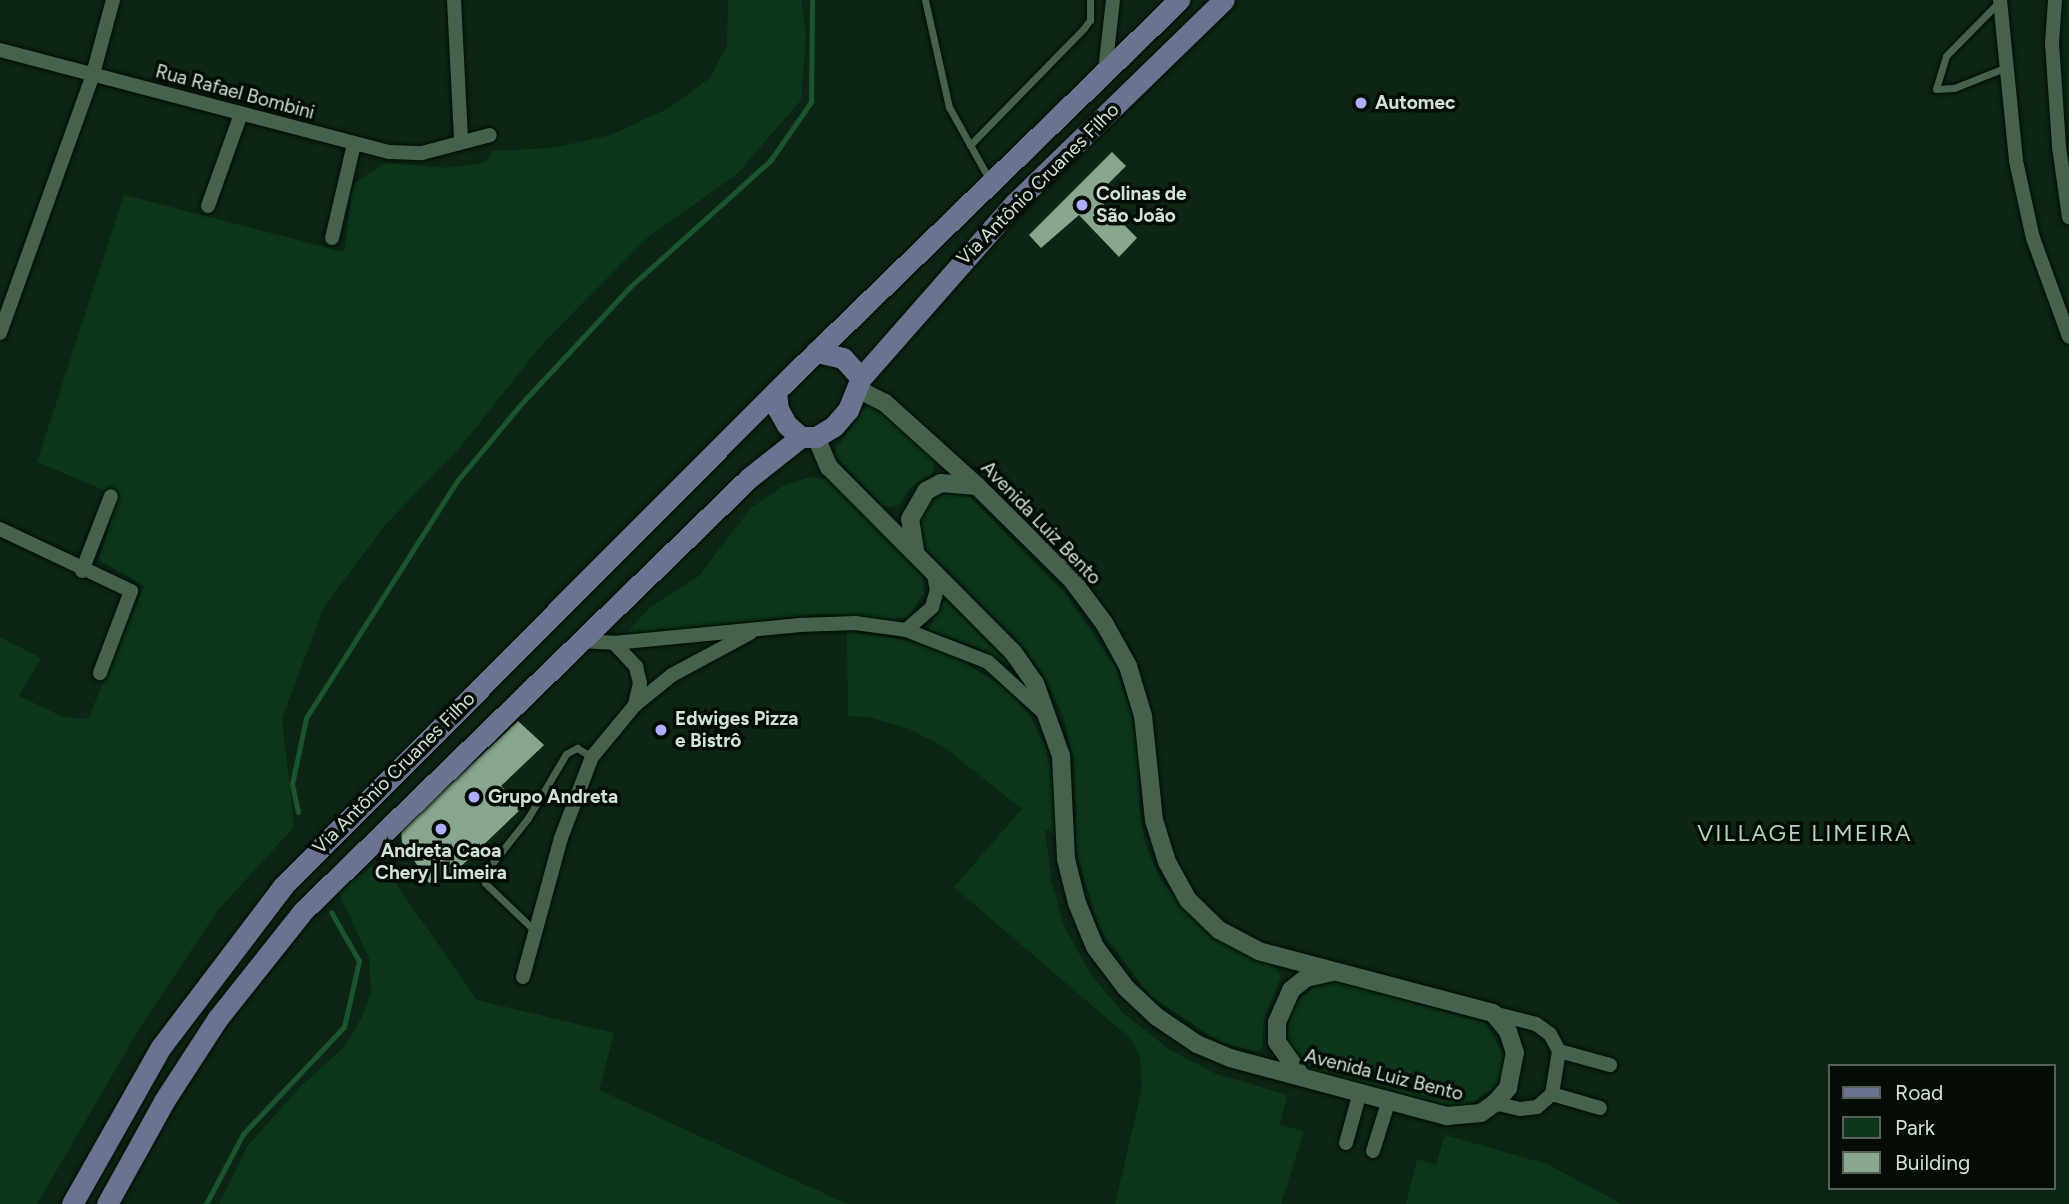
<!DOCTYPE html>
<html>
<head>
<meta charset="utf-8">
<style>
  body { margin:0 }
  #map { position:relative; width:2069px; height:1204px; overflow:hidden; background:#0d2614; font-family:Figtree,sans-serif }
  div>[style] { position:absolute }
  .green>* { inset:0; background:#0d371b }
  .stream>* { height:5px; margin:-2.5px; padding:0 2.5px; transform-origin:2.5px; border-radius:2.5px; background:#1b542e }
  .building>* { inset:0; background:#89a68f }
  .roads { filter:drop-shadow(0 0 2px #000e02) drop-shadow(0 0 2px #000e02) }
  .service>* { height:7px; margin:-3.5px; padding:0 3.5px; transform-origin:3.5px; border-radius:3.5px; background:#46614c }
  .minor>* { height:14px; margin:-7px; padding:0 7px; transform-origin:7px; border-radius:7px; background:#46614c }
  .tertiary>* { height:18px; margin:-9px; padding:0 9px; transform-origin:9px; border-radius:9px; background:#46614c }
  .primary>* { height:21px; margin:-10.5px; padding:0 10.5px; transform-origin:10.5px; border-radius:10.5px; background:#6b7391 }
  .dots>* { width:19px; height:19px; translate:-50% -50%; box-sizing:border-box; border:4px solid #040c05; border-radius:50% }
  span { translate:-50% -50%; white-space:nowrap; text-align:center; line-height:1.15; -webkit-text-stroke:7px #040c05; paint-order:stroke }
  .street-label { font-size:19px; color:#d2e2d5 }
  .poi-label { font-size:19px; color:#d2e2d5; font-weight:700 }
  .left { translate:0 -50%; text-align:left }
  .quarter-label { font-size:23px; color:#b5d3bb; letter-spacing:2px }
  .legend { position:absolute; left:1828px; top:1064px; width:228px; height:126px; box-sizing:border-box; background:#040c05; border:2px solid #566258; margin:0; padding:9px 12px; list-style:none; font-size:21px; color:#d2e2d5 }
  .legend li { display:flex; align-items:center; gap:14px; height:35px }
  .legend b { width:35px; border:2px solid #566258 }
</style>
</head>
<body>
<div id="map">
  <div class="green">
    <div style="clip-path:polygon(728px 0,801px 0,806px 35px,801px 100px,737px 174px,647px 238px,543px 343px,462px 445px,385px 525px,324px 607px,282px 718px,294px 827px,218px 910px,139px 1029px,37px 1204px,0 1204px,0 637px,41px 658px,19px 696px,63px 717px,88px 719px,144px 586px,99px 560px,118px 496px,37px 462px,124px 195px,344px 252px,353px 184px,385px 163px,447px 168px,484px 163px,493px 151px,552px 148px,611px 135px,669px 108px,710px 78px,727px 45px)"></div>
    <div style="clip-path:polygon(872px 396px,936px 462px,932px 474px,910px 488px,900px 504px,890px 507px,882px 505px,833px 454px)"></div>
    <div style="clip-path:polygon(810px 477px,832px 480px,922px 574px,924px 593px,909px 616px,894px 620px,821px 614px,626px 634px,650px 607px,699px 576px,751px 508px,783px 486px)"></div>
    <div style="clip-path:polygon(953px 493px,970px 497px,1066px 594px,1116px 668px,1131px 712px,1139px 756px,1139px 809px,1146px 846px,1161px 881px,1213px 938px,1277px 968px,1281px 977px,1264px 1019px,1262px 1048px,1256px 1052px,1220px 1042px,1150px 996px,1100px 929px,1077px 855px,1074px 760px,1063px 716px,1043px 674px,1019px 642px,926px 549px,919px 536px,924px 508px,935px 497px)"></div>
    <div style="clip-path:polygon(945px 599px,979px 632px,1014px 668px,977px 647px,928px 630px)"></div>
    <div style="clip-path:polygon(847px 631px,917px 642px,951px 654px,1010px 691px,1030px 716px,1045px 745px,1052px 774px,1056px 835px,1045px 829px,1051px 880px,1064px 927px,1092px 976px,1124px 1014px,1170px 1050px,1216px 1074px,1287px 1095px,1280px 1125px,1304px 1131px,1281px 1204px,1115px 1204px,1142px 1089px,1140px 1057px,1131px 1039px,954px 887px,1022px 809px,945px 748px,910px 729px,868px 717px,848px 716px)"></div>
    <div style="clip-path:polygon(380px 861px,477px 1000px,614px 1033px,599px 1090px,847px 1204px,219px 1204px,247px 1147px,300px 1087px,345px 1046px,362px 1017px,371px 993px,369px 958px,337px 889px)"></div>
    <div style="clip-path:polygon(1336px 981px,1486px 1023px,1503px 1053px,1503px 1070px,1495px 1087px,1467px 1106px,1450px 1106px,1311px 1070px,1296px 1059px,1287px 1041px,1290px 1008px,1316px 985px)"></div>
    <div style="clip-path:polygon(1445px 1135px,1547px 1164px,1622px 1204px,1406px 1204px,1417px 1159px,1436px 1165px)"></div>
  </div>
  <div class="stream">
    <div style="left:298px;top:812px;width:29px;rotate:-102deg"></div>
    <div style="left:292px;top:784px;width:67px;rotate:-78deg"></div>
    <div style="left:306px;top:718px;width:281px;rotate:-57.5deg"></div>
    <div style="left:457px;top:481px;width:99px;rotate:-50.3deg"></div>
    <div style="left:520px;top:405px;width:163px;rotate:-47deg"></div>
    <div style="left:631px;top:286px;width:187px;rotate:-42deg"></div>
    <div style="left:770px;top:161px;width:72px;rotate:-55.2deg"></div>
    <div style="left:811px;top:102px;width:102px;rotate:-89.4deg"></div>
    <div style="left:206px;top:1204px;width:79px;rotate:-62.1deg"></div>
    <div style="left:243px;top:1134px;width:147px;rotate:-46.7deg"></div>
    <div style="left:344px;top:1027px;width:68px;rotate:-77.2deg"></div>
    <div style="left:359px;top:961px;width:56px;rotate:-119.7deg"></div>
  </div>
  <div class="building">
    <div style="clip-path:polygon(1112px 152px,1126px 166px,1096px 196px,1137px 238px,1119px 257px,1079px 215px,1041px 248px,1029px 235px)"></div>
    <div style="clip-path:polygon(518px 721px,544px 745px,501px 786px,523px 807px,456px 871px,429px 883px,402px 842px,401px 830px)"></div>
  </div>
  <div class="roads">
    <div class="service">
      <div style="left:925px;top:0;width:110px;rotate:77.4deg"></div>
      <div style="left:949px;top:107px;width:82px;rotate:60.9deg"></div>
      <div style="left:1998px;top:3px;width:74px;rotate:134.5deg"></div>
      <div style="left:1946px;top:56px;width:34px;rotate:107deg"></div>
      <div style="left:1936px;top:89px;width:18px;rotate:-3deg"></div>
      <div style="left:1954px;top:88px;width:57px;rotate:-21.6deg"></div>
      <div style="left:970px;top:145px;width:163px;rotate:-45.7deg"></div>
      <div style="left:1084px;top:28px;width:10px;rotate:-53deg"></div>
      <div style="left:1090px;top:20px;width:20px;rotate:-90deg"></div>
      <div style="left:535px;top:931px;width:69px;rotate:-136.2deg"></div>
      <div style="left:485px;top:883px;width:8px;rotate:-104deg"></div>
      <div style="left:483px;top:875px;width:73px;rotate:-51.7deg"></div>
      <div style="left:528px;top:818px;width:74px;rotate:-59.3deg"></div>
      <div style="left:566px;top:754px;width:13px;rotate:-29deg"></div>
      <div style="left:577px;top:748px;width:17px;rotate:31deg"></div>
    </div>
    <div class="minor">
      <div style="left:454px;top:0;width:140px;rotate:87.1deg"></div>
      <div style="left:2000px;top:0;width:162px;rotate:84.3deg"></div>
      <div style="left:2016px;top:161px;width:79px;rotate:77.6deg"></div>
      <div style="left:2033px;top:238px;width:105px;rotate:70deg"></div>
      <div style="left:2055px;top:0;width:43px;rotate:94deg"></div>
      <div style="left:2052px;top:43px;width:104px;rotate:86.1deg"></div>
      <div style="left:2059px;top:147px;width:71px;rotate:81.9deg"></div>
      <div style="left:0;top:50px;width:402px;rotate:14.7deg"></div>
      <div style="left:389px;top:152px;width:33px;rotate:2deg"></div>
      <div style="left:422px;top:153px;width:70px;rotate:-14.8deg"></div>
      <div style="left:1105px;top:71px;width:71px;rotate:-83.6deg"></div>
      <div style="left:208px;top:206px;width:98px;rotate:-70.3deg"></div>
      <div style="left:332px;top:238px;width:97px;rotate:-76.8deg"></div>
      <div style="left:0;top:333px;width:275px;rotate:-70.2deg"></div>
      <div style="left:93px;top:74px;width:77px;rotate:-74.9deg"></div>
      <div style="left:0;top:529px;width:145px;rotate:25.3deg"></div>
      <div style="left:131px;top:591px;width:88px;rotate:110.7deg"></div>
      <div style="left:82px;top:571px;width:80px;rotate:-68.9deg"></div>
      <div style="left:906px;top:630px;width:35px;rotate:-41deg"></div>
      <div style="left:932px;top:607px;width:18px;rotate:-74deg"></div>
      <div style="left:937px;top:590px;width:19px;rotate:-102deg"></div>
      <div style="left:579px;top:641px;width:35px;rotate:3deg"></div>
      <div style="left:614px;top:643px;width:187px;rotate:-5.5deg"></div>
      <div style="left:800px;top:625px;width:55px;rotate:-2.1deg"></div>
      <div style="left:855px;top:623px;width:51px;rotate:7.8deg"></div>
      <div style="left:906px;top:630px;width:88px;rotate:21.3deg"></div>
      <div style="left:988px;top:662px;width:74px;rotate:42.3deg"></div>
      <div style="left:614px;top:643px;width:33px;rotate:47deg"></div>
      <div style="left:636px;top:667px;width:16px;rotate:76deg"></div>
      <div style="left:640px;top:683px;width:23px;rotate:103deg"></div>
      <div style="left:523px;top:977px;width:144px;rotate:-74.7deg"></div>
      <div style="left:561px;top:838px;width:87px;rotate:-69.1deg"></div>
      <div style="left:592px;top:757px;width:67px;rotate:-50.4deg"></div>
      <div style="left:635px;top:705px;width:48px;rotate:-39deg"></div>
      <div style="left:672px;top:675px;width:89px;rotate:-28.3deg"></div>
      <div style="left:1493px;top:1013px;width:44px;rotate:14.3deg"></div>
      <div style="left:1536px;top:1024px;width:17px;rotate:36deg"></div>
      <div style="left:1550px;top:1034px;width:19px;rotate:62deg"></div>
      <div style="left:1559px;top:1051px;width:44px;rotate:99.2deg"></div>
      <div style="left:1552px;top:1094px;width:20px;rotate:139deg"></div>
      <div style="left:1537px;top:1107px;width:17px;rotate:173deg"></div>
      <div style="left:1520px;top:1109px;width:26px;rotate:-167deg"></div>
      <div style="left:1559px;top:1051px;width:53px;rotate:15.4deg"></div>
      <div style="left:1552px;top:1094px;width:50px;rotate:16.3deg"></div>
      <div style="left:1346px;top:1143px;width:53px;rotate:-74.6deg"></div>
      <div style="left:1373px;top:1151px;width:53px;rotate:-72.6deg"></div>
    </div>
    <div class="tertiary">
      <div style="left:816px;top:437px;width:33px;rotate:67deg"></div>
      <div style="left:829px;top:467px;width:261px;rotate:45.2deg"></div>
      <div style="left:1013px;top:652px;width:38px;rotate:55deg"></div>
      <div style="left:1035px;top:683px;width:77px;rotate:70.4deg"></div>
      <div style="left:1061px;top:756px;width:103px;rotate:87.2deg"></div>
      <div style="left:1066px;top:859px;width:45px;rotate:76deg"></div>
      <div style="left:1077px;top:903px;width:48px;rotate:67.8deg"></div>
      <div style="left:1095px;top:947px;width:51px;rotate:52.9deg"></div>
      <div style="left:1126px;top:988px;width:42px;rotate:43.1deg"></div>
      <div style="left:1157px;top:1017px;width:48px;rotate:34deg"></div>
      <div style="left:1197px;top:1044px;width:36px;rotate:23deg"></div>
      <div style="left:1230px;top:1058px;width:225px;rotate:15deg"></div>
      <div style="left:1447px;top:1116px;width:34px;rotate:-5deg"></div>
      <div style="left:1481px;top:1113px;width:17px;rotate:-36deg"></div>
      <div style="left:1495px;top:1103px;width:20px;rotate:-49deg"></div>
      <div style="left:1508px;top:1088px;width:36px;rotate:-79deg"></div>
      <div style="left:1515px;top:1053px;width:23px;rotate:-108deg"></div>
      <div style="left:1508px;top:1031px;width:23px;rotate:-130deg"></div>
      <div style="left:1493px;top:1013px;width:242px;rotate:-165.2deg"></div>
      <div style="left:1259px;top:951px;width:45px;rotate:-152.3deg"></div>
      <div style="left:1219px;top:930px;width:43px;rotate:-135.9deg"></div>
      <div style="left:1188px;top:900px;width:43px;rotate:-118.9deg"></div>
      <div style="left:1167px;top:862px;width:44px;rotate:-107.2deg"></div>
      <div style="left:1154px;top:820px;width:105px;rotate:-96deg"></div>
      <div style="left:1143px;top:716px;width:52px;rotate:-106.7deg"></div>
      <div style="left:1128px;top:666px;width:49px;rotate:-119.2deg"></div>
      <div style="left:1104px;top:623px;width:54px;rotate:-126.7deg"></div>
      <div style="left:1072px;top:580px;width:134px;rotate:-135.3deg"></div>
      <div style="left:977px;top:486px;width:124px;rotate:-137.9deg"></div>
      <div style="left:885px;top:403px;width:28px;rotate:-153deg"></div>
      <div style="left:915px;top:550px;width:31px;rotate:-99deg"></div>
      <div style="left:910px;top:519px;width:32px;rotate:-60deg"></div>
      <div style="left:926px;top:491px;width:17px;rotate:-28deg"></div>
      <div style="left:941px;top:483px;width:36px;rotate:5deg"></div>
      <div style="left:1302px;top:1077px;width:43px;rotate:-125.5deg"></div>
      <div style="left:1277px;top:1042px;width:20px;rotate:-90deg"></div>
      <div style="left:1277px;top:1022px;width:35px;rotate:-66deg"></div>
      <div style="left:1291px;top:990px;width:19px;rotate:-39deg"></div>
      <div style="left:1306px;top:978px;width:26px;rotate:-13deg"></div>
    </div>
    <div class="primary">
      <div style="left:861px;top:378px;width:233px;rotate:-48.7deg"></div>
      <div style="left:1015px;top:203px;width:291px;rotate:-44.2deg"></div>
      <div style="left:776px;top:391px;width:18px;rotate:84deg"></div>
      <div style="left:778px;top:409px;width:18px;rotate:61deg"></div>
      <div style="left:787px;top:425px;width:18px;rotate:41deg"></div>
      <div style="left:801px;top:437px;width:15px"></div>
      <div style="left:816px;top:437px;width:21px;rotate:-31deg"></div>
      <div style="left:834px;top:426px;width:21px;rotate:-49deg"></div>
      <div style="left:848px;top:410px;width:35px;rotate:-68deg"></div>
      <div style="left:861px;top:378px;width:27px;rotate:-132deg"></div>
      <div style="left:843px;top:358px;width:28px;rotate:-167deg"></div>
      <div style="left:72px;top:1204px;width:180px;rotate:-60.5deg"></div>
      <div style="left:161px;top:1047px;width:203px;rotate:-52.8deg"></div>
      <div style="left:284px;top:885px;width:697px;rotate:-45.12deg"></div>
      <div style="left:776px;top:391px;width:562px;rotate:-44.13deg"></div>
      <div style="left:107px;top:1204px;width:118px;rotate:-61deg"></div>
      <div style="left:164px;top:1101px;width:99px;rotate:-57deg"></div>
      <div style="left:218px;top:1018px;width:137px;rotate:-51.5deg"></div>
      <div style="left:303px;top:911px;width:622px;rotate:-44.15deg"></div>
      <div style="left:749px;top:478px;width:66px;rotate:-38.3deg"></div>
    </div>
  </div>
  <div class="dots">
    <div style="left:1361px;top:103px;background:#b1adfa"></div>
    <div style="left:1082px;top:205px;background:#b1adfa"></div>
    <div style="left:661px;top:730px;background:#b1adfa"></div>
    <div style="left:474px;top:797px;background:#b1adfa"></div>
    <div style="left:441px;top:829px;background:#b1adfa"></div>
  </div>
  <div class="street-label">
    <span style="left:235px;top:92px;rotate:15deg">Rua Rafael Bombini</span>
    <span style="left:1038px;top:184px;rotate:-45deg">Via Antônio Cruanes Filho</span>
    <span style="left:1041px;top:523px;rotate:46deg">Avenida Luiz Bento</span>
    <span style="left:394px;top:773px;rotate:-45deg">Via Antônio Cruanes Filho</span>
    <span style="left:1384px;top:1075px;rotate:14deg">Avenida Luiz Bento</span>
  </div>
  <div class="poi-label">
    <span class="left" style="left:1375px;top:103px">Automec</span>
    <span class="left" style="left:1096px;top:205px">Colinas de<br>São João</span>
    <span class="left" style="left:675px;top:730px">Edwiges Pizza<br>e Bistrô</span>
    <span class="left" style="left:488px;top:797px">Grupo Andreta</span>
    <span style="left:441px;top:862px">Andreta Caoa<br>Chery | Limeira</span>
  </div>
  <div class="quarter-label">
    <span style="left:1805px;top:833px">VILLAGE LIMEIRA</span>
  </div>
  <ul class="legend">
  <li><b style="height:9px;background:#6b7391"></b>Road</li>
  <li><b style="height:19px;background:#0d371b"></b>Park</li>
  <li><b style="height:19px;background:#89a68f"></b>Building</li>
  </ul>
</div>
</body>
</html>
